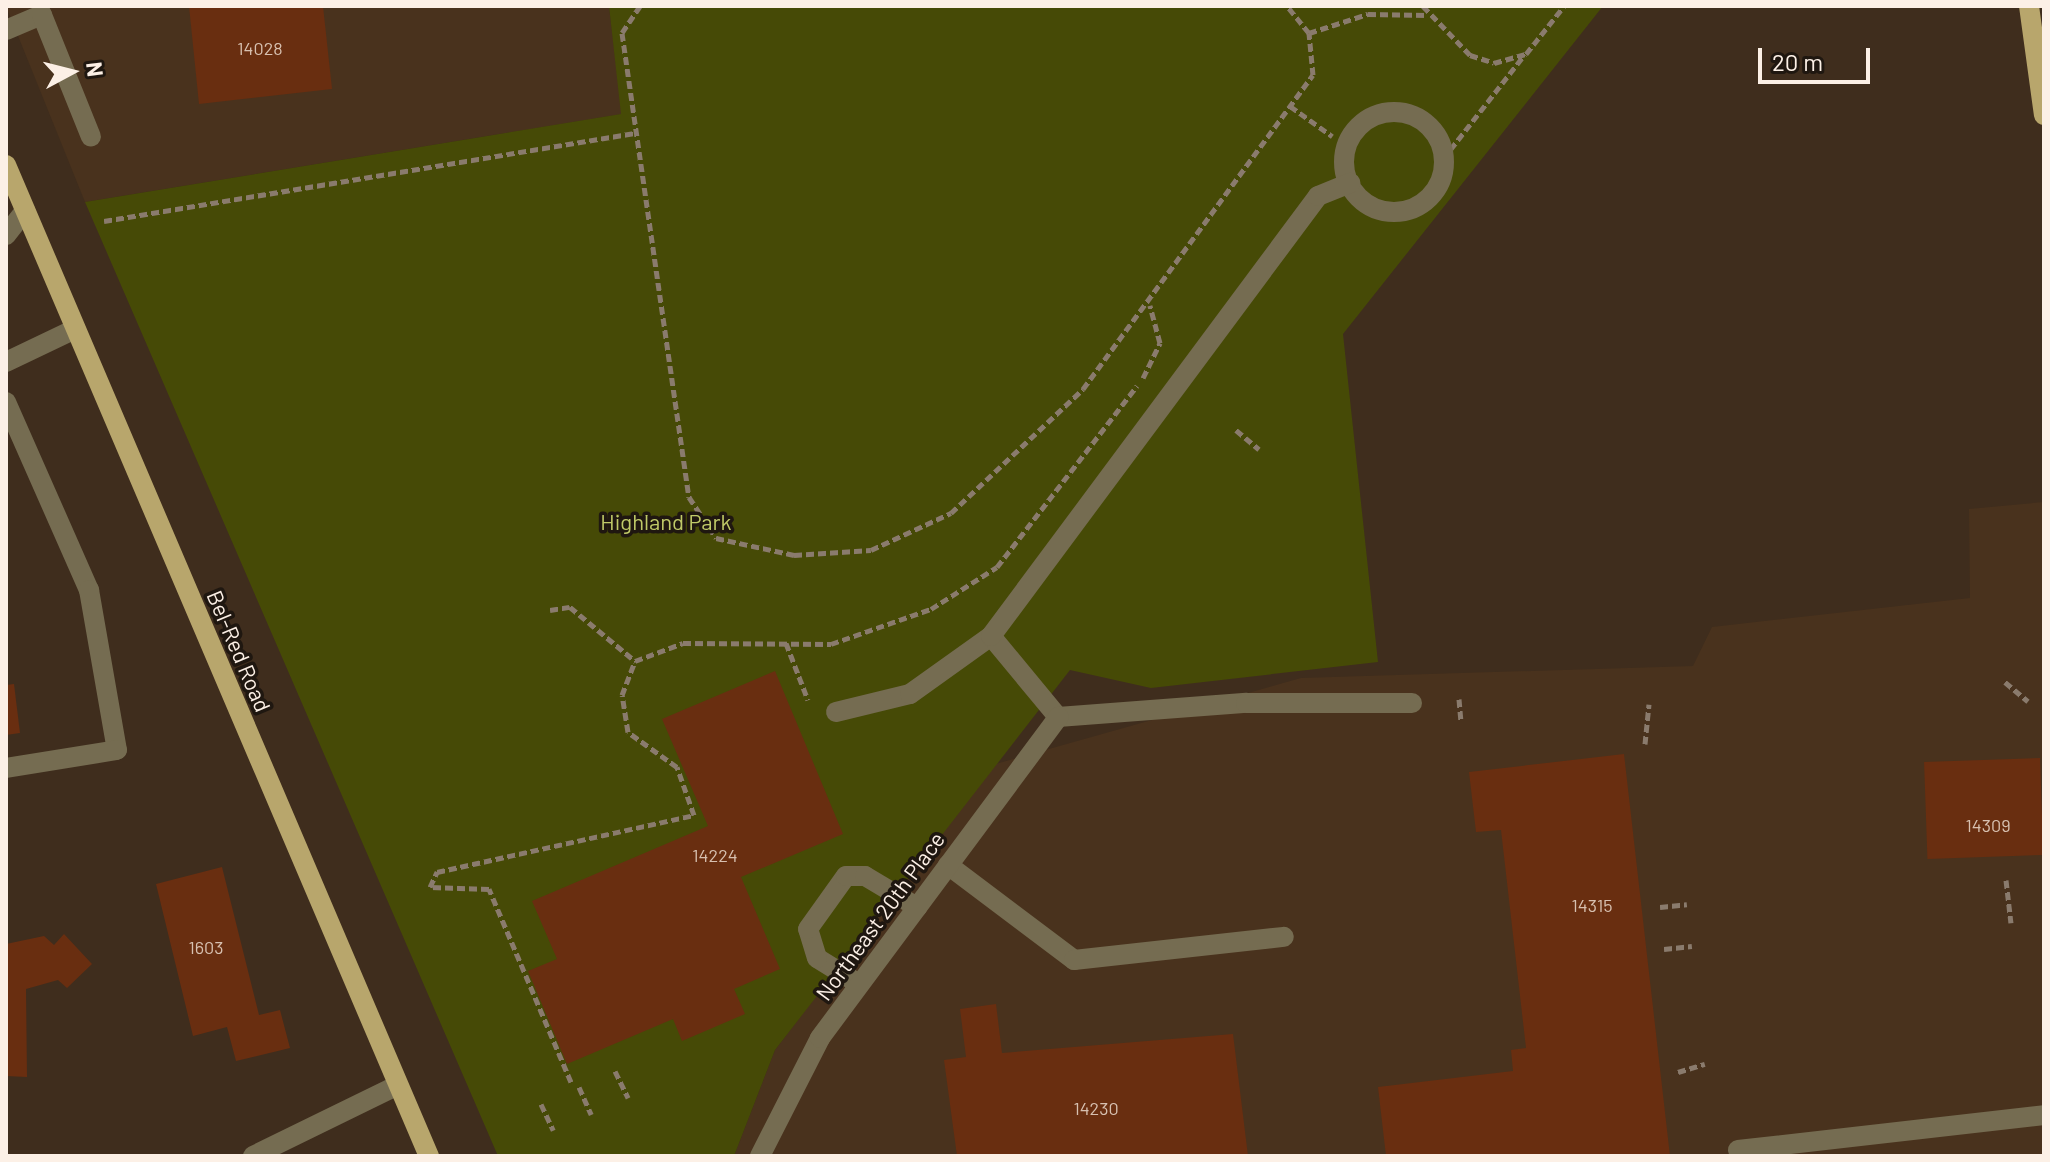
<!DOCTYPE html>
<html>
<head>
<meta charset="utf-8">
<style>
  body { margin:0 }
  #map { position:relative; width:2050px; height:1162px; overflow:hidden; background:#3f2d1d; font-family:Barlow,sans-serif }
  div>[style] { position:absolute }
  .built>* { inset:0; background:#49321d }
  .green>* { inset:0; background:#464a06 }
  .building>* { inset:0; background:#692e10; transform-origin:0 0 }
  .path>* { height:5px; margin-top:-2.5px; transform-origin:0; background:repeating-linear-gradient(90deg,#8a7b6d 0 8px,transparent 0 12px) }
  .minor>* { height:20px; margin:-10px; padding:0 10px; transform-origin:10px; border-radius:10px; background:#756c51 }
  .minor>.ring { margin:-10px; padding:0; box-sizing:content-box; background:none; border:20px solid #756c51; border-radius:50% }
  .major>* { height:20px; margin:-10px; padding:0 10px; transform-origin:10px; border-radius:10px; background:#b8a66c }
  span { translate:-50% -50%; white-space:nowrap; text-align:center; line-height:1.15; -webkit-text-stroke:7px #1f1710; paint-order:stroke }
  .number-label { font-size:18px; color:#d7c0b0 }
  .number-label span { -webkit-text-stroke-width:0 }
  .park-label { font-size:22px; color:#c0ca68 }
  .street-label { font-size:22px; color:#fcf0e6 }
  .frame { position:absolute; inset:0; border:8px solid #fcf0e6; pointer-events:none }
  .north { position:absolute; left:32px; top:32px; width:80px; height:80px; -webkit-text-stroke:6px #1f1710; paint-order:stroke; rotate:83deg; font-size:22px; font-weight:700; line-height:32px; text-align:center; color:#fcf0e6 }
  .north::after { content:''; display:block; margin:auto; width:28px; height:36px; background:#fcf0e6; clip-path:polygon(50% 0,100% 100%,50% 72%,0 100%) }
  .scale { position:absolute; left:1758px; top:48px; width:112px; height:36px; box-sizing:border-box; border:4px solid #fcf0e6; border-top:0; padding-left:10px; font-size:24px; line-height:28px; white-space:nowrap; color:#fcf0e6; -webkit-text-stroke:6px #1f1710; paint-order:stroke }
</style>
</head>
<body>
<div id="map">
  <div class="built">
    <div style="clip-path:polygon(6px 6px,609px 6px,622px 114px,85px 202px)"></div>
    <div style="clip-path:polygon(2044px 502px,2044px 1156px,734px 1156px,775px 1050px,992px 765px,1301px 678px,1693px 666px,1712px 627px,1970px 598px,1969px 509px)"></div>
  </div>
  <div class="green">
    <div style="clip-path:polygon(609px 6px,1603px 6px,1343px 334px,1378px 662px,1151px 688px,1070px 670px,775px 1050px,734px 1156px,498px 1156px,85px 202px,621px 114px)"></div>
  </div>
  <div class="building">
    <div style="clip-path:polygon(189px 6px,323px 6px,332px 89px,199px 104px)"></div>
    <div style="clip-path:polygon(775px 671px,843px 834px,741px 877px,780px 969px,734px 989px,745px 1014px,682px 1041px,673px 1019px,567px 1064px,528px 971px,557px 959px,532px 901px,708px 826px,662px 719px)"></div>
    <div style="clip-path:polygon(14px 684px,20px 733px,6px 735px,6px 685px)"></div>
    <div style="clip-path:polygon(1624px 754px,1670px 1156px,1386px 1156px,1378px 1087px,1513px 1071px,1511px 1050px,1526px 1048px,1501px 830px,1476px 832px,1469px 772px)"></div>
    <div style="left:2040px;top:758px;width:97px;height:116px;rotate:88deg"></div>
    <div style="clip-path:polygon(222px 867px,259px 1015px,280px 1010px,290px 1048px,236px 1061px,227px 1027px,193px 1036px,156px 884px)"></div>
    <div style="clip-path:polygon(64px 934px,92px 964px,67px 988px,58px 980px,26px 989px,27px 1077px,6px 1076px,6px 944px,44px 936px,54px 945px)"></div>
    <div style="clip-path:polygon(996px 1004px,1002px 1053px,1233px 1034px,1248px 1156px,957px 1156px,944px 1060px,966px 1057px,960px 1009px)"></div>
  </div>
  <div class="path">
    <div style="left:640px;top:6px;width:32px;rotate:124deg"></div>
    <div style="left:622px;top:33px;width:469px;rotate:81.8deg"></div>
    <div style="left:689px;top:497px;width:49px;rotate:56.6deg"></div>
    <div style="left:716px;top:538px;width:80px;rotate:12.3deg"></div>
    <div style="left:794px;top:555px;width:77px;rotate:-3.7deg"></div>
    <div style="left:871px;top:550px;width:88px;rotate:-24.8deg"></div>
    <div style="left:951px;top:513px;width:181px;rotate:-43.2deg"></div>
    <div style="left:1083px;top:389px;width:389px;rotate:-53.8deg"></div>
    <div style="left:1313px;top:75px;width:42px;rotate:-95.4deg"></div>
    <div style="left:1309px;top:33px;width:35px;rotate:-129deg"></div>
    <div style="left:1423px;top:6px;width:68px;rotate:46.2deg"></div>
    <div style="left:1470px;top:55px;width:25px;rotate:18deg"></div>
    <div style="left:1494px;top:63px;width:33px;rotate:-16deg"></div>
    <div style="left:1526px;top:54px;width:61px;rotate:-51.6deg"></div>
    <div style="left:1309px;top:33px;width:62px;rotate:-17.9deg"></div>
    <div style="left:1368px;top:14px;width:60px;rotate:1deg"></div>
    <div style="left:1290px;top:106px;width:52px;rotate:35.5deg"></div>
    <div style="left:1443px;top:159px;width:133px;rotate:-52deg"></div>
    <div style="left:104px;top:221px;width:538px;rotate:-9.41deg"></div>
    <div style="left:1143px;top:378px;width:39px;rotate:-64deg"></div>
    <div style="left:1160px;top:343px;width:39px;rotate:-105deg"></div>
    <div style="left:1236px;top:430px;width:30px;rotate:40deg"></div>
    <div style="left:6px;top:551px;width:1px"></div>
    <div style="left:550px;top:610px;width:20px;rotate:-9deg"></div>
    <div style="left:570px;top:607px;width:85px;rotate:39.7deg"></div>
    <div style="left:786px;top:643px;width:61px;rotate:68.9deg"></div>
    <div style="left:2005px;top:682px;width:30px;rotate:40deg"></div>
    <div style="left:1459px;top:699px;width:23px;rotate:85deg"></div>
    <div style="left:1645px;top:744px;width:40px;rotate:-84.3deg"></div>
    <div style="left:2006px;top:880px;width:43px;rotate:83.4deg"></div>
    <div style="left:1660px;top:907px;width:27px;rotate:-6deg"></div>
    <div style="left:1664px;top:949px;width:28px;rotate:-6deg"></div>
    <div style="left:615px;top:1071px;width:30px;rotate:64deg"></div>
    <div style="left:1678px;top:1072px;width:28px;rotate:-17deg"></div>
    <div style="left:571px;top:1082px;width:210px;rotate:-113deg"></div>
    <div style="left:489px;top:889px;width:59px;rotate:-178.1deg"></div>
    <div style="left:430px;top:887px;width:17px;rotate:-65deg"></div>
    <div style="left:437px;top:872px;width:263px;rotate:-12.5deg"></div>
    <div style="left:694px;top:815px;width:51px;rotate:-109.5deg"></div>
    <div style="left:677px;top:767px;width:60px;rotate:-144.5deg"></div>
    <div style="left:628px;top:732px;width:37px;rotate:-99deg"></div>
    <div style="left:622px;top:695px;width:36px;rotate:-69deg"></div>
    <div style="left:635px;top:661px;width:51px;rotate:-20.6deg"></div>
    <div style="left:683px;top:643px;width:148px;rotate:0.4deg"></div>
    <div style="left:831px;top:644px;width:106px;rotate:-19.3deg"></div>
    <div style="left:931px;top:609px;width:78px;rotate:-32.5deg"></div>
    <div style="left:997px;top:567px;width:229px;rotate:-52.3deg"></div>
    <div style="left:579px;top:1087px;width:30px;rotate:66deg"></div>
    <div style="left:541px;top:1104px;width:29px;rotate:65deg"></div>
  </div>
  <div class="minor">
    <div style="left:6px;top:30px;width:39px;rotate:-23deg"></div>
    <div style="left:42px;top:15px;width:131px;rotate:68.1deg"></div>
    <div class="ring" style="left:1344px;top:112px;width:80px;height:80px"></div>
    <div style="left:6px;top:235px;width:31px;rotate:-52deg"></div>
    <div style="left:6px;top:362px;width:76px;rotate:-25.6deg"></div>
    <div style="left:6px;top:402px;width:206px;rotate:66.2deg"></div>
    <div style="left:89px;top:590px;width:162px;rotate:80.1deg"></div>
    <div style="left:117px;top:750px;width:112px;rotate:170.8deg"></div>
    <div style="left:836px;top:712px;width:76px;rotate:-13.7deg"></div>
    <div style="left:910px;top:694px;width:100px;rotate:-35.6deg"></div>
    <div style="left:1058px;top:717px;width:105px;rotate:-129.6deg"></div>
    <div style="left:991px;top:636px;width:548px;rotate:-53.38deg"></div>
    <div style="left:1318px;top:196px;width:35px;rotate:-22deg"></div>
    <div style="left:1058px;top:717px;width:189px;rotate:-4.3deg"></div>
    <div style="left:1246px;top:703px;width:166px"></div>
    <div style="left:948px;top:865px;width:158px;rotate:37deg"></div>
    <div style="left:1074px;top:960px;width:211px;rotate:-6.3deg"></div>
    <div style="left:859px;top:984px;width:49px;rotate:-148.2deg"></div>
    <div style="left:817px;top:958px;width:30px;rotate:-107deg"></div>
    <div style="left:808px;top:929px;width:65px;rotate:-54.4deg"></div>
    <div style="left:846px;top:876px;width:19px"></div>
    <div style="left:865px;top:876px;width:61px;rotate:30.8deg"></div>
    <div style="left:1738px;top:1150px;width:308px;rotate:-6.5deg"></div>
    <div style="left:253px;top:1156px;width:161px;rotate:-26.1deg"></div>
    <div style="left:760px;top:1156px;width:132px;rotate:-63deg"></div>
    <div style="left:820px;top:1038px;width:400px;rotate:-53.4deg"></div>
  </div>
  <div class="major">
    <div style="left:2029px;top:6px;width:110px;rotate:82.2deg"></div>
    <div style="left:6px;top:165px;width:1078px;rotate:66.89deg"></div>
  </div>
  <div class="number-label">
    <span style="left:260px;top:48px">14028</span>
    <span style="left:1988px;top:825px">14309</span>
    <span style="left:715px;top:855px">14224</span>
    <span style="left:1592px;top:905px">14315</span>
    <span style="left:206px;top:947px">1603</span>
    <span style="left:1096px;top:1108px">14230</span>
  </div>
  <div class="park-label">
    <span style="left:666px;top:522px">Highland Park</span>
  </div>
  <div class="street-label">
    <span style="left:239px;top:651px;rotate:67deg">Bel-Red Road</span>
    <span style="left:880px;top:916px;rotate:-54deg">Northeast 20th Place</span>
  </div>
  <div class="frame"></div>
  <div class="north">N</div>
  <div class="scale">20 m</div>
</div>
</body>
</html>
